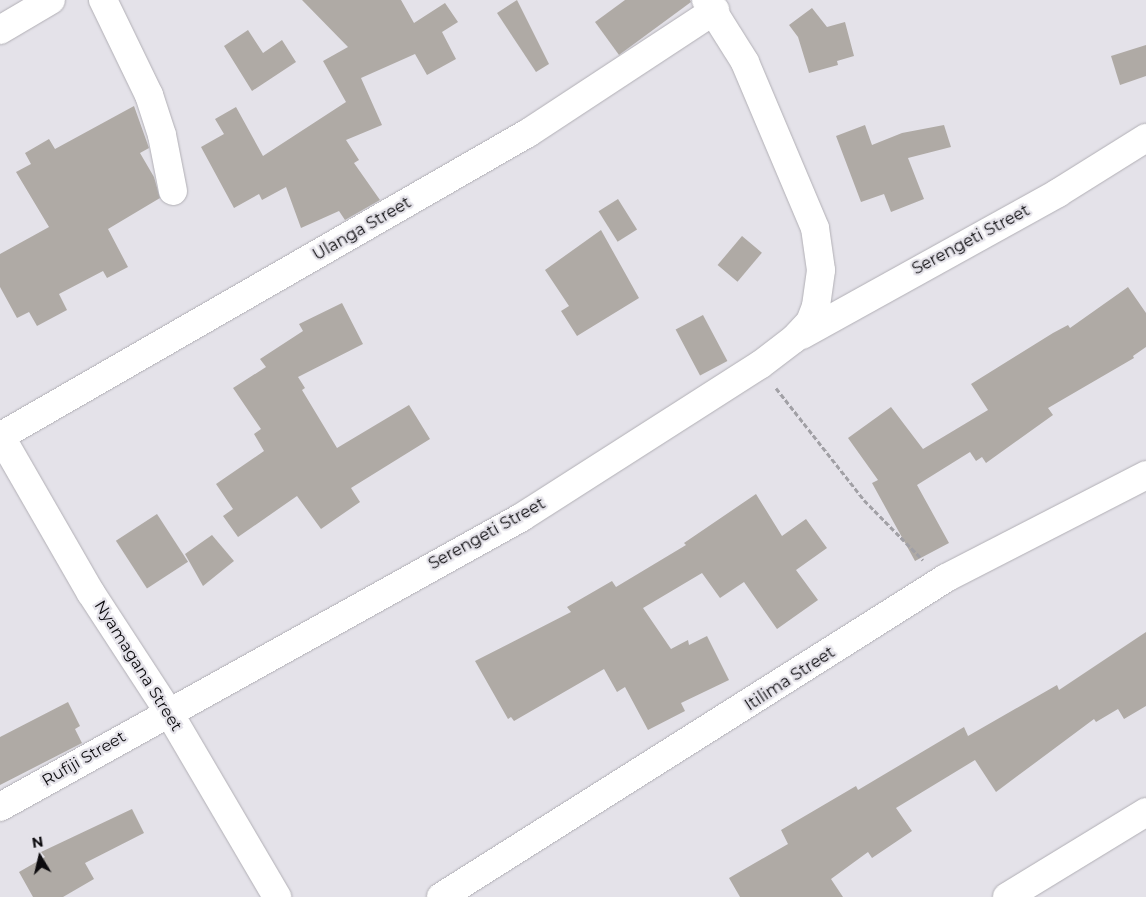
<!DOCTYPE html>
<html>
<head>
<meta charset="utf-8">
<style>
  body { margin:0 }
  #map { position:relative; width:1146px; height:897px; overflow:hidden; background:#e4e2e9; font-family:Montserrat,sans-serif }
  div>[style] { position:absolute }
  .building>* { inset:0; background:#afaaa5; transform-origin:0 0 }
  .path>* { height:3px; margin-top:-1.5px; transform-origin:0; background:repeating-linear-gradient(90deg,#a1a0a5 0 5px,transparent 0 7.5px) }
  .roads { filter:drop-shadow(0 0 1px #b1afb5) drop-shadow(0 0 1px #b1afb5) }
  .minor>* { height:28px; margin:-14px; padding:0 14px; transform-origin:14px; border-radius:14px; background:#fff }
  span { translate:-50% -50%; white-space:nowrap; text-align:center; line-height:1.15; -webkit-text-stroke:4.5px #e4e2e9; paint-order:stroke }
  .street-label { font-size:16px; color:#0c0b0e }
  .north { position:absolute; left:15px; top:832px; width:50px; height:50px; -webkit-text-stroke:4px #e4e2e9; paint-order:stroke; rotate:351deg; font-size:14px; font-weight:700; line-height:20px; text-align:center; color:#0c0b0e }
  .north::after { content:''; display:block; margin:auto; width:18px; height:22px; background:#0c0b0e; clip-path:polygon(50% 0,100% 100%,50% 72%,0 100%) }
</style>
</head>
<body>
<div id="map">
  <div class="building">
    <div style="clip-path:polygon(302px 0,401px 0,414px 23px,445px 3px,458px 22px,442px 32px,456px 59px,427px 75px,415px 54px,361px 78px,382px 125px,346px 140px,359px 160px,354px 163px,380px 200px,345px 220px,339px 211px,301px 228px,286px 187px,262px 200px,259px 194px,234px 208px,201px 147px,224px 134px,215px 119px,236px 107px,263px 156px,346px 102px,323px 61px,348px 47px)"></div>
    <div style="clip-path:polygon(517px 0,549px 64px,536px 72px,497px 13px)"></div>
    <div style="clip-path:polygon(625px 0,690px 0,691px 2px,619px 55px,595px 22px)"></div>
    <div style="clip-path:polygon(812px 8px,827px 27px,845px 22px,854px 56px,837px 61px,838px 65px,809px 73px,798px 37px,789px 25px)"></div>
    <div style="clip-path:polygon(248px 30px,263px 53px,282px 40px,296px 62px,252px 91px,224px 46px)"></div>
    <div style="clip-path:polygon(1146px 45px,1146px 76px,1120px 85px,1111px 56px)"></div>
    <div style="clip-path:polygon(134px 106px,149px 148px,140px 153px,154px 177px,160px 198px,108px 229px,128px 267px,107px 278px,103px 271px,59px 294px,67px 310px,37px 326px,29px 312px,17px 318px,0 287px,0 254px,49px 227px,16px 172px,31px 164px,25px 153px,49px 139px,55px 149px)"></div>
    <div style="clip-path:polygon(865px 125px,872px 145px,902px 133px,944px 125px,951px 147px,908px 158px,924px 199px,891px 212px,884px 194px,861px 202px,836px 136px)"></div>
    <div style="left:618px;top:199px;width:36px;height:23px;rotate:58deg"></div>
    <div style="clip-path:polygon(601px 230px,639px 298px,577px 336px,561px 311px,569px 306px,545px 270px)"></div>
    <div style="left:742px;top:236px;width:26px;height:38px;rotate:40deg"></div>
    <div style="clip-path:polygon(1128px 287px,1146px 313px,1146px 347px,1133px 356px,1134px 358px,1048px 408px,1053px 415px,986px 463px,982px 457px,976px 461px,970px 452px,917px 485px,949px 543px,915px 561px,872px 483px,878px 480px,848px 438px,891px 407px,923px 449px,988px 410px,971px 384px,1053px 333px,1068px 325px,1070px 328px)"></div>
    <div style="clip-path:polygon(342px 303px,363px 344px,298px 377px,305px 388px,302px 390px,337px 448px,409px 405px,430px 439px,351px 488px,360px 502px,321px 529px,297px 496px,238px 537px,223px 516px,233px 509px,216px 484px,264px 451px,254px 434px,261px 429px,233px 388px,266px 367px,260px 359px,303px 331px,299px 324px)"></div>
    <div style="left:703px;top:315px;width:52px;height:31px;rotate:62deg"></div>
    <div style="clip-path:polygon(756px 494px,782px 536px,806px 519px,827px 548px,796px 570px,818px 600px,777px 629px,744px 582px,720px 598px,702px 573px,643px 608px,671px 649px,688px 640px,689px 645px,707px 636px,729px 680px,681px 703px,685px 711px,648px 730px,625px 687px,617px 692px,604px 669px,514px 721px,511px 717px,508px 719px,475px 661px,571px 612px,567px 607px,612px 581px,616px 587px,686px 545px,684px 543px)"></div>
    <div style="left:157px;top:514px;width:57px;height:49px;rotate:57deg"></div>
    <div style="clip-path:polygon(212px 535px,234px 561px,203px 586px,185px 554px)"></div>
    <div style="clip-path:polygon(1146px 632px,1146px 706px,1124px 719px,1118px 709px,1096px 722px,1094px 719px,996px 792px,975px 760px,896px 808px,912px 831px,872px 858px,868px 852px,831px 879px,843px 897px,740px 897px,729px 878px,788px 844px,781px 830px,856px 786px,858px 790px,964px 727px,968px 736px,1057px 685px,1059px 690px)"></div>
    <div style="clip-path:polygon(68px 702px,80px 726px,75px 729px,82px 743px,0 785px,0 737px)"></div>
    <div style="clip-path:polygon(132px 809px,144px 833px,85px 863px,94px 879px,63px 897px,33px 897px,19px 872px,45px 857px,41px 852px)"></div>
  </div>
  <div class="path">
    <div style="left:776px;top:388px;width:142px;rotate:51.8deg"></div>
    <div style="left:864px;top:500px;width:84px;rotate:45.5deg"></div>
  </div>
  <div class="roads">
    <div class="minor">
      <div style="left:103px;top:0;width:106px;rotate:64.2deg"></div>
      <div style="left:149px;top:95px;width:42px;rotate:72deg"></div>
      <div style="left:162px;top:135px;width:57px;rotate:78.9deg"></div>
      <div style="left:0;top:30px;width:59px;rotate:-30.5deg"></div>
      <div style="left:802px;top:335px;width:293px;rotate:-29deg"></div>
      <div style="left:1058px;top:193px;width:104px;rotate:-32deg"></div>
      <div style="left:0;top:435px;width:182px;rotate:60.1deg"></div>
      <div style="left:91px;top:593px;width:141px;rotate:56.9deg"></div>
      <div style="left:168px;top:711px;width:216px;rotate:59.6deg"></div>
      <div style="left:1px;top:436px;width:608px;rotate:-29.9deg"></div>
      <div style="left:528px;top:133px;width:224px;rotate:-33.3deg"></div>
      <div style="left:0;top:807px;width:597px;rotate:-29.05deg"></div>
      <div style="left:522px;top:517px;width:282px;rotate:-32.6deg"></div>
      <div style="left:760px;top:365px;width:43px;rotate:-37.4deg"></div>
      <div style="left:794px;top:339px;width:23px;rotate:-47deg"></div>
      <div style="left:810px;top:322px;width:17px;rotate:-69deg"></div>
      <div style="left:816px;top:306px;width:36px;rotate:-82deg"></div>
      <div style="left:821px;top:270px;width:42px;rotate:-98.1deg"></div>
      <div style="left:815px;top:228px;width:180px;rotate:-112.9deg"></div>
      <div style="left:745px;top:62px;width:73px;rotate:-122.2deg"></div>
      <div style="left:441px;top:897px;width:597px;rotate:-32.28deg"></div>
      <div style="left:946px;top:578px;width:225px;rotate:-27.2deg"></div>
      <div style="left:1007px;top:897px;width:163px;rotate:-31.4deg"></div>
    </div>
  </div>
  <div class="street-label">
    <span style="left:362px;top:229px;rotate:-30deg">Ulanga Street</span>
    <span style="left:971px;top:240px;rotate:-28deg">Serengeti Street</span>
    <span style="left:487px;top:534px;rotate:-29deg">Serengeti Street</span>
    <span style="left:138px;top:666px;rotate:58deg">Nyamagana Street</span>
    <span style="left:790px;top:679px;rotate:-33deg">Itilima Street</span>
    <span style="left:84px;top:759px;rotate:-30deg">Rufiji Street</span>
  </div>
  <div class="north">N</div>
</div>
</body>
</html>
